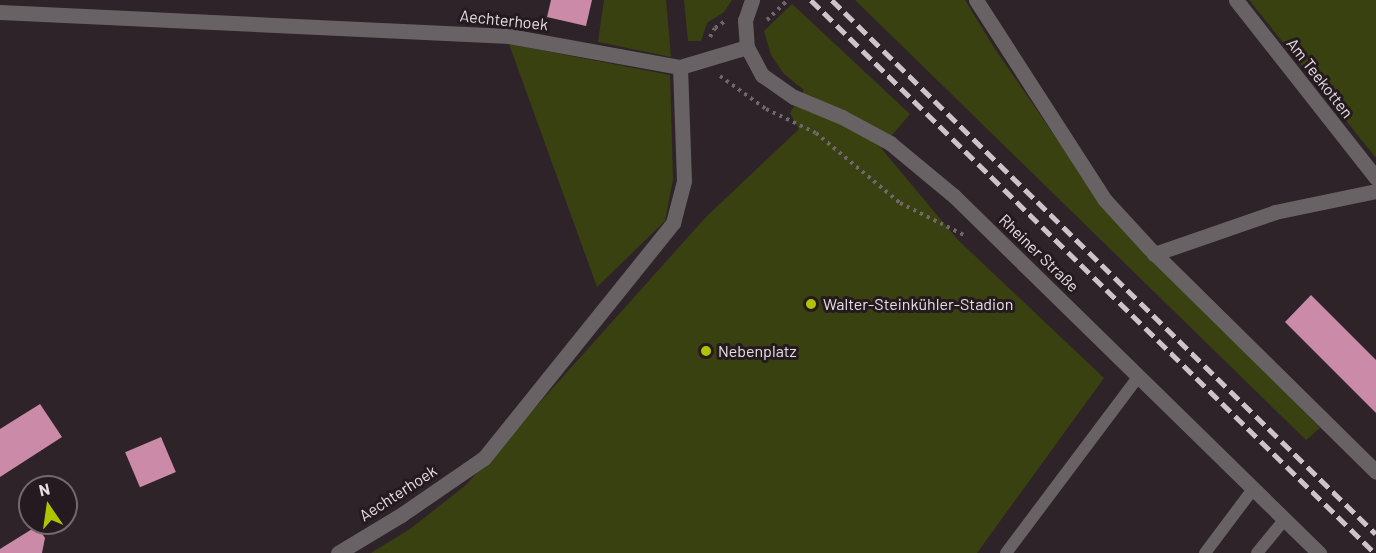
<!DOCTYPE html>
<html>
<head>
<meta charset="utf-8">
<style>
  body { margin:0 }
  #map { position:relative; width:1376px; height:553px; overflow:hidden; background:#2e2328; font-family:Barlow,sans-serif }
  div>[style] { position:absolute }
  .green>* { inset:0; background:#3a4110 }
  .building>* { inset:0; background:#cc8aa9; transform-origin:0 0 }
  .path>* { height:4px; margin-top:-2px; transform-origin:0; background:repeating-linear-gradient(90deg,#71676b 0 3px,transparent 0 7.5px) }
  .service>* { height:12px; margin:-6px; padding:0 6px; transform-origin:6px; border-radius:6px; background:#686264 }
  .minor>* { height:15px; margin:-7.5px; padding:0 7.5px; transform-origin:7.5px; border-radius:7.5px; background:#686264 }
  .tertiary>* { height:15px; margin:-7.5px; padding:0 7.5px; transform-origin:7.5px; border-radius:7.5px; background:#686264 }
  .rail>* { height:4.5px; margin-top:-2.25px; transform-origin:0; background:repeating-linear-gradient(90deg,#ccc4c8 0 12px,transparent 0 18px) }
  .dots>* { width:16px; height:16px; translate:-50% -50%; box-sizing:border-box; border:3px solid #241a1f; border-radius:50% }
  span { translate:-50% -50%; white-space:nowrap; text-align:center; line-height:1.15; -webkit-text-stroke:6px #241a1f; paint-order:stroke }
  .street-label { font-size:16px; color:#e8e0e4 }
  .poi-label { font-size:16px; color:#e8e0e4 }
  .left { translate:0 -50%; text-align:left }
  .north { position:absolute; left:18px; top:475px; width:60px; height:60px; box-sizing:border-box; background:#241a1f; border:2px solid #72696e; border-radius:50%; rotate:347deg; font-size:16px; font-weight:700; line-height:24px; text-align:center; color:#e8e0e4 }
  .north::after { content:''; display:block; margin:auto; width:21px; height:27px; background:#b0c502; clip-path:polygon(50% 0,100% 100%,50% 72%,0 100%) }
</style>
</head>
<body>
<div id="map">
  <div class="green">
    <div style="clip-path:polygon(604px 0,666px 0,671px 57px,598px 42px)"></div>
    <div style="clip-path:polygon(684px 0,732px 0,724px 12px,707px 23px,701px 41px,688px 41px)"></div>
    <div style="clip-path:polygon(855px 0,965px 0,995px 49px,1102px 205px,1320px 428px,1306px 440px)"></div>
    <div style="clip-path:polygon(1249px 0,1376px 0,1376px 158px)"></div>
    <div style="clip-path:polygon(792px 4px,910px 114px,881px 148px,957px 239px,1104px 378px,977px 553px,371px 553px,410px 529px,466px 485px,706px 217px,799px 129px,790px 113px,804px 90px,784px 74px,771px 55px,764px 31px)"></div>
    <div style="clip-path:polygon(509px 44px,670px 75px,673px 179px,665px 221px,597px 287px)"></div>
  </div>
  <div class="building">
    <div style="clip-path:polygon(551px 0,592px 0,586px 26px,547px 17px)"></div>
    <div style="clip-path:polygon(1311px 295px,1376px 360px,1376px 413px,1285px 322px)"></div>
    <div style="clip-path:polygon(40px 404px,62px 437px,0 477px,0 429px)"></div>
    <div style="left:161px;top:437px;width:38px;height:39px;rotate:67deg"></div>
    <div style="clip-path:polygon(37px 526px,45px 538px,42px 553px,0 553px,0 549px)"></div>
  </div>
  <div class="path">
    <div style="left:767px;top:20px;width:29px;rotate:-44deg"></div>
    <div style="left:710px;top:37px;width:10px;rotate:-61deg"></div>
    <div style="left:715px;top:28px;width:14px;rotate:-34deg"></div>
    <div style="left:720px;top:76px;width:57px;rotate:35.7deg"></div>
    <div style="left:766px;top:109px;width:55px;rotate:25.6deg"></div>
    <div style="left:816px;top:133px;width:109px;rotate:39.8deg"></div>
    <div style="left:900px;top:203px;width:72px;rotate:26.6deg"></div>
  </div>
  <div class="service">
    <div style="left:1006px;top:553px;width:221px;rotate:-53.1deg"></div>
    <div style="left:1205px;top:553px;width:80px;rotate:-53.1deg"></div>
    <div style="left:1257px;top:553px;width:44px;rotate:-50.5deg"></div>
  </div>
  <div class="minor">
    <div style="left:976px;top:0;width:238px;rotate:57.2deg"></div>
    <div style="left:1105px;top:200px;width:64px;rotate:47.5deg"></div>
    <div style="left:1148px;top:247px;width:320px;rotate:44.6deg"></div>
    <div style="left:1236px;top:0;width:226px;rotate:51.8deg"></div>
    <div style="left:0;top:12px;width:510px;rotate:2.7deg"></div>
    <div style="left:509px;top:36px;width:174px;rotate:10.3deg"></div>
    <div style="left:680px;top:67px;width:70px;rotate:-16.6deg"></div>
    <div style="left:1154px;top:254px;width:128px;rotate:-19.1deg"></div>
    <div style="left:1275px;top:212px;width:103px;rotate:-11.7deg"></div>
    <div style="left:338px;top:553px;width:74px;rotate:-31.1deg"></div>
    <div style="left:401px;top:515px;width:101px;rotate:-34.5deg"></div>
    <div style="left:484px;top:458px;width:302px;rotate:-51.2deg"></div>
    <div style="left:673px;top:223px;width:43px;rotate:-75.3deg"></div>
    <div style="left:684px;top:181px;width:114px;rotate:-92deg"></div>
  </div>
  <div class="tertiary">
    <div style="left:752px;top:0;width:21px;rotate:109deg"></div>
    <div style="left:745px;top:20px;width:27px;rotate:86deg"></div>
    <div style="left:747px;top:47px;width:32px;rotate:62deg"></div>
    <div style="left:762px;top:75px;width:39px;rotate:35deg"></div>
    <div style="left:794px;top:97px;width:52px;rotate:22.6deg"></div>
    <div style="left:842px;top:117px;width:55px;rotate:28.4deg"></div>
    <div style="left:890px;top:143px;width:83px;rotate:39.6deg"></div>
    <div style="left:954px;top:196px;width:511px;rotate:44.37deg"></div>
  </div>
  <div class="rail">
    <div style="left:811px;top:0;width:790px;rotate:44.44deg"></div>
    <div style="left:832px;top:0;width:762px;rotate:44.47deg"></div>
  </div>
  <div class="dots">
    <div style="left:811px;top:304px;background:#b0c502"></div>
    <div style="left:706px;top:351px;background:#b0c502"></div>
  </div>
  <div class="street-label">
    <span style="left:504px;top:20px;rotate:6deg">Aechterhoek</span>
    <span style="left:1320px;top:78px;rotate:52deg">Am Teekotten</span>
    <span style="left:1039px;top:253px;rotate:44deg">Rheiner Straße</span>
    <span style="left:398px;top:493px;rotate:-33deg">Aechterhoek</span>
  </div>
  <div class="poi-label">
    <span class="left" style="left:823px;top:304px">Walter-Steinkühler-Stadion</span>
    <span class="left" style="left:718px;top:351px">Nebenplatz</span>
  </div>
  <div class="north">N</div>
</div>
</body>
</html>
